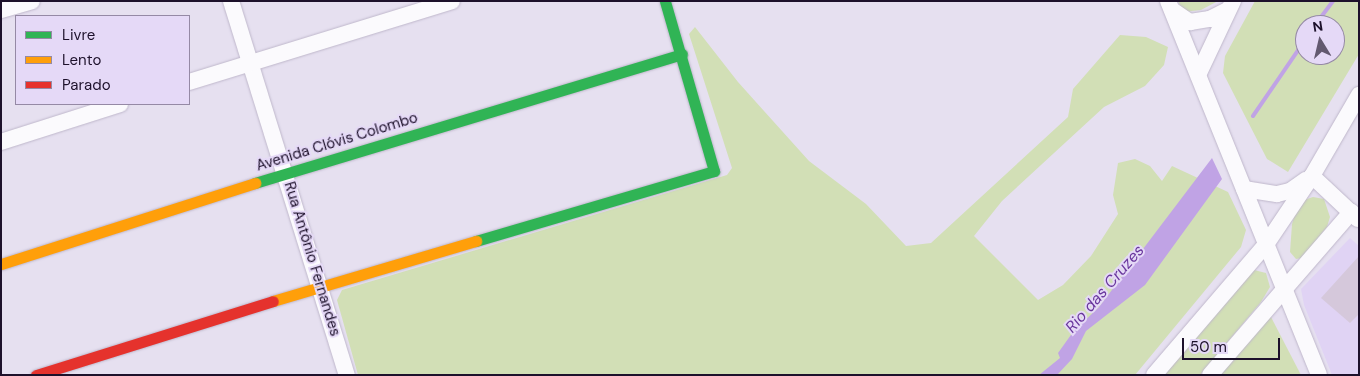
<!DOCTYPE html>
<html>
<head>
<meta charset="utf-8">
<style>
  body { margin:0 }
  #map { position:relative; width:1360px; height:376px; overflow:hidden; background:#e6e0f0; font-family:"DM Sans",sans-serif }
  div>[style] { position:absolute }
  .built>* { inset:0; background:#e0d3f4 }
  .green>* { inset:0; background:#d2dfb6 }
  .water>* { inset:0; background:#c0a3e5 }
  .stream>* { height:4px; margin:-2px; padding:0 2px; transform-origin:2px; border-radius:2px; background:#c0a3e5 }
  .building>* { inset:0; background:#d5c8db }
  .roads { filter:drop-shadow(0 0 1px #bfb7cb) drop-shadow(0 0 1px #bfb7cb) }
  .street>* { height:16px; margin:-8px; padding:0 8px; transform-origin:8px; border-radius:8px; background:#fbfafd }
  .fast>* { height:11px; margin:-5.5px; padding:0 5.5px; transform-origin:5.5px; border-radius:5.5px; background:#30b455 }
  .slow>* { height:11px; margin:-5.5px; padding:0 5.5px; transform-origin:5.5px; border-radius:5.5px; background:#ff9f0a }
  .jam>* { height:11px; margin:-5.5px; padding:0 5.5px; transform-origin:5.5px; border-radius:5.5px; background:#e5322d }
  span { translate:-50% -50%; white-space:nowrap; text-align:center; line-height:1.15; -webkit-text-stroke:4px #e5d9f7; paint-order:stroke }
  .street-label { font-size:15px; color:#1d112b }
  .water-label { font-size:16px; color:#69369c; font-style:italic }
  .frame { position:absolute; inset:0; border:2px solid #1d112b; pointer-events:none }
  .legend { position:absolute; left:15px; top:15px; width:175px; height:90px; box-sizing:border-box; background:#e5d9f7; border:1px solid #9589a5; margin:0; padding:6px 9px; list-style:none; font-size:15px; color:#1d112b }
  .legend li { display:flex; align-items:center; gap:10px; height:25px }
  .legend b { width:25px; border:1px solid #9589a5 }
  .north { position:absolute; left:1295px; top:15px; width:50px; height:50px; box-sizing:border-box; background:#e5d9f7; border:1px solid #9589a5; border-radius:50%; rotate:351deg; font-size:14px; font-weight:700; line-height:20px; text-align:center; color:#1d112b }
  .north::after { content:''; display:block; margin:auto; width:18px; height:22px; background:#635970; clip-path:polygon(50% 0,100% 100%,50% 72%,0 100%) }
  .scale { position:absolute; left:1182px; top:338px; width:98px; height:22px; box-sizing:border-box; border:2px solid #1d112b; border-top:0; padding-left:6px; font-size:15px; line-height:18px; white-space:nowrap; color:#1d112b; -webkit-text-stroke:4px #e5d9f7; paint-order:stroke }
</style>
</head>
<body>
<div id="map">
  <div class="built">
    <div style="clip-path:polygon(1350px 238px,1359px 246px,1359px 375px,1332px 375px,1304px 305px,1301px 289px)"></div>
  </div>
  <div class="green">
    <div style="clip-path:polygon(1178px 1px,1218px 1px,1201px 10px,1183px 12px)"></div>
    <div style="clip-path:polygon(evenodd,1255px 1px,1359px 1px,1359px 54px,1288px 172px,1267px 159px,1223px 73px,1225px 56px,1255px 1px,1305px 25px,1335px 25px,1335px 55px,1305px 55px,1305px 25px)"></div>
    <div style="clip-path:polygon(695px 27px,738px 82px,809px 161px,866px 204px,906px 246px,931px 243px,1068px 117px,1073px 89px,1120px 35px,1146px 37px,1168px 47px,1164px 65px,1145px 86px,1104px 107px,1002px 201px,974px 236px,1038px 300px,1063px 285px,1091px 256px,1118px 214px,1113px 195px,1118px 163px,1135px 159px,1150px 166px,1162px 181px,1172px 166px,1228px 192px,1246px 230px,1241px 247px,1135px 375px,358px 375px,337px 300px,342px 290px,727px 175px,732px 168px,689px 34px)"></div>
    <div style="clip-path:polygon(1313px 197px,1324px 199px,1330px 217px,1327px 227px,1302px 258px,1296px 259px,1290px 252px,1292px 224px,1296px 210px,1304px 200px)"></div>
    <div style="clip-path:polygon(1254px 270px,1266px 273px,1270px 287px,1261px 302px,1200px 375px,1164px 375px)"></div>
    <div style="clip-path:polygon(1271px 317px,1301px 375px,1219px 375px,1268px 318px)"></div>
  </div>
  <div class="water">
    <div style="clip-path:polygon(1212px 158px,1222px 179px,1145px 285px,1086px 331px,1072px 359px,1057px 375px,1039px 375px,1060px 358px,1058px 353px,1073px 332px,1099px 307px)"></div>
  </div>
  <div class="stream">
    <div style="left:1315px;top:25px;width:30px;rotate:-53deg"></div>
    <div style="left:1253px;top:116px;width:92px;rotate:-55.6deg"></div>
  </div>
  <div class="building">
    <div style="clip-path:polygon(1359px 256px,1359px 314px,1350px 323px,1321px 298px)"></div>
  </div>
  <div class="roads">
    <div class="street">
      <div style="left:231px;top:1px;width:392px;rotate:72.8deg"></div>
      <div style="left:1168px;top:1px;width:403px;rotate:68deg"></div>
      <div style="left:1px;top:10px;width:32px;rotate:-16deg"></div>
      <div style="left:1172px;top:10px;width:22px;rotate:34deg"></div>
      <div style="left:1190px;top:22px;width:20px;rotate:-9deg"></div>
      <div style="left:1210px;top:19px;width:20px;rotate:-27deg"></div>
      <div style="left:1199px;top:73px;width:80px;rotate:-64.7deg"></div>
      <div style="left:189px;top:82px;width:275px;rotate:-17.1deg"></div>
      <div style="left:1px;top:142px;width:125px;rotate:-17.7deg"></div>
      <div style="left:1312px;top:176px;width:63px;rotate:43.1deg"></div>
      <div style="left:1244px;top:189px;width:33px;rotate:9deg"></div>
      <div style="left:1277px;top:194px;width:13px;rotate:-13deg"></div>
      <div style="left:1290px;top:191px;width:19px;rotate:-35deg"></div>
      <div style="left:1154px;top:375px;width:174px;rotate:-49.4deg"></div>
      <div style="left:1267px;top:243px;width:81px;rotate:-56.1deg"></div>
      <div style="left:1312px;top:176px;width:94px;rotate:-59.9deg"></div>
      <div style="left:1210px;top:375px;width:216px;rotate:-49.1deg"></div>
    </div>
    <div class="fast">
      <div style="left:255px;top:183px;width:446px;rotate:-16.8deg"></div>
      <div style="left:476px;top:241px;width:248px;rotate:-16.4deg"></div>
      <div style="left:714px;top:171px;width:177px;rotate:-106.1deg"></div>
    </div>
    <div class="slow">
      <div style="left:1px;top:264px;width:267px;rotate:-17.7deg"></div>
      <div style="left:273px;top:301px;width:212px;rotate:-16.5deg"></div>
    </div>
    <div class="jam">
      <div style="left:36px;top:375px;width:248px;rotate:-17.3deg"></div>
    </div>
  </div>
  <div class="street-label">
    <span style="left:337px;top:142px;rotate:-17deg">Avenida Clóvis Colombo</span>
    <span style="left:312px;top:259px;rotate:73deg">Rua Antônio Fernandes</span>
  </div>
  <div class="water-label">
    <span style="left:1105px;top:289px;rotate:-49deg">Rio das Cruzes</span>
  </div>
  <div class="frame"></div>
  <ul class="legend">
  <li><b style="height:6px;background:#30b455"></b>Livre</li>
  <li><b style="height:6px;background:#ff9f0a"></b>Lento</li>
  <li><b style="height:6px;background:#e5322d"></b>Parado</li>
  </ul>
  <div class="north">N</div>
  <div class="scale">50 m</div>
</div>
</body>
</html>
